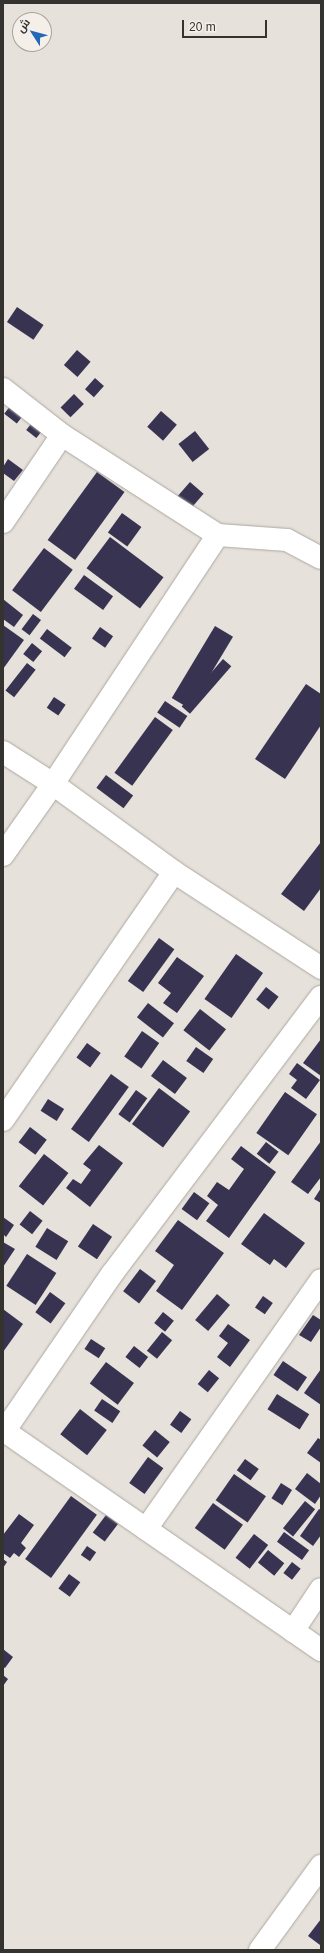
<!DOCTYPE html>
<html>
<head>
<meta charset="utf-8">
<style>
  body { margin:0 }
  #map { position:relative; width:324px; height:1953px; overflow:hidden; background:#e7e1db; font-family:Arial,Cairo,sans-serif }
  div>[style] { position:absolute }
  .building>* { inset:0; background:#393352; transform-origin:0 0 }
  .roads { filter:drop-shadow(0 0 1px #aca7a1) drop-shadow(0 0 1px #aca7a1) }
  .minor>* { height:22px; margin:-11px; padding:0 11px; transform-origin:11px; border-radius:11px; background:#fff }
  span { translate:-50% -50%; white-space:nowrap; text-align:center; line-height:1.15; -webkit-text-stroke:4px #f4efe9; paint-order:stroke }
  .frame { position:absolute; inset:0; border:4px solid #353330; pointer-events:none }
  .north { position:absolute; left:12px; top:12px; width:40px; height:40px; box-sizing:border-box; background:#f4efe9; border:1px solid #a8a49f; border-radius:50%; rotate:306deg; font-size:11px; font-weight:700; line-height:16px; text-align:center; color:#353330 }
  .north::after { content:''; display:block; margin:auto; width:14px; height:18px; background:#2467b8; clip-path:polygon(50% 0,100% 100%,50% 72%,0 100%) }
  .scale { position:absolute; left:182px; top:20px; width:85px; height:18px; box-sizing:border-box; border:2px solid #353330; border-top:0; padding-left:5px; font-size:12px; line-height:14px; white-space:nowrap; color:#353330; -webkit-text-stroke:3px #f4efe9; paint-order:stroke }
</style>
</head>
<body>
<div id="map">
  <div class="building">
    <div style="left:17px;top:307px;width:32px;height:18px;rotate:34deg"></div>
    <div style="left:77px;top:350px;width:18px;height:20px;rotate:41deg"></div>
    <div style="left:95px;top:378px;width:12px;height:15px;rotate:42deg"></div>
    <div style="left:74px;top:394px;width:14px;height:19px;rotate:45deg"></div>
    <div style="left:11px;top:405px;width:16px;height:11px;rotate:38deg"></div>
    <div style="left:161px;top:411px;width:21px;height:21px;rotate:41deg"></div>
    <div style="left:35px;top:419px;width:13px;height:14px;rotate:39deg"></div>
    <div style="left:195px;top:431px;width:23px;height:21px;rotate:52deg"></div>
    <div style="clip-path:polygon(8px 459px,23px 470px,14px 481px,3px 473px,3px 467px)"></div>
    <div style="left:97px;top:472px;width:34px;height:84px;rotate:36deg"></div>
    <div style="left:190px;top:482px;width:18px;height:21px;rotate:41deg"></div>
    <div style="left:122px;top:513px;width:24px;height:24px;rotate:36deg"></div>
    <div style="left:110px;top:537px;width:67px;height:39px;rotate:37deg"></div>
    <div style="left:44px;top:548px;width:36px;height:53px;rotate:37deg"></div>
    <div style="left:84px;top:575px;width:36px;height:17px;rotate:36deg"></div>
    <div style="clip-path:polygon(3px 599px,23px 615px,14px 627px,3px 619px)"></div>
    <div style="left:33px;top:614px;width:10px;height:19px;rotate:37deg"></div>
    <div style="clip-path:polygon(3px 625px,24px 640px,3px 669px)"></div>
    <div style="left:215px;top:626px;width:21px;height:84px;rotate:31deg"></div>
    <div style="left:100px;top:627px;width:16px;height:14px;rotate:35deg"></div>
    <div style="left:47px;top:629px;width:31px;height:12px;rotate:37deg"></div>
    <div style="left:32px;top:643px;width:13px;height:14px;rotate:39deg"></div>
    <div style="left:223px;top:659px;width:11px;height:63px;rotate:41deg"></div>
    <div style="left:27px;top:663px;width:11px;height:35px;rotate:38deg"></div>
    <div style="clip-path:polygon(306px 684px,321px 694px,321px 725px,285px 779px,255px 759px)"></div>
    <div style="left:54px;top:697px;width:14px;height:13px;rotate:34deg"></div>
    <div style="left:165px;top:701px;width:27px;height:14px;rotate:34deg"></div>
    <div style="left:155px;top:717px;width:22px;height:69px;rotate:36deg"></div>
    <div style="left:106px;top:775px;width:34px;height:16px;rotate:37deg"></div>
    <div style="clip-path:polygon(321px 842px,321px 888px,304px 911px,281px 894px)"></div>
    <div style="left:159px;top:938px;width:19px;height:53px;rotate:36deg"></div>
    <div style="left:236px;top:954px;width:33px;height:55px;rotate:35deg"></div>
    <div style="clip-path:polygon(177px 957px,204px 976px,177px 1013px,163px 1003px,171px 993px,158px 983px)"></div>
    <div style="left:266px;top:987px;width:16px;height:16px;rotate:38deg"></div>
    <div style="left:148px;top:1003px;width:33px;height:18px;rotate:38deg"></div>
    <div style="left:200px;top:1009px;width:33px;height:27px;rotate:38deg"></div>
    <div style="left:142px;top:1031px;width:21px;height:31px;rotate:35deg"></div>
    <div style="clip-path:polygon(321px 1039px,321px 1076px,303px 1063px)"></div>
    <div style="left:87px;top:1043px;width:17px;height:18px;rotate:36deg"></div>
    <div style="left:196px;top:1047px;width:21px;height:17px;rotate:35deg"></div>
    <div style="left:163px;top:1060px;width:30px;height:20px;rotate:37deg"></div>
    <div style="clip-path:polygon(297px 1063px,320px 1080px,306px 1099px,291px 1088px,297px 1080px,289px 1074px)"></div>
    <div style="left:111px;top:1074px;width:22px;height:68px;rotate:36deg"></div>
    <div style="left:159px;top:1088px;width:39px;height:45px;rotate:37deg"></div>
    <div style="left:136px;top:1090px;width:14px;height:30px;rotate:36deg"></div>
    <div style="left:285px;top:1092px;width:39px;height:50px;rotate:35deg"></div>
    <div style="left:48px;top:1099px;width:19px;height:14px;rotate:32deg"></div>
    <div style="left:30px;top:1127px;width:21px;height:19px;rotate:37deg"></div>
    <div style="clip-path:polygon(321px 1141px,321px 1177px,308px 1194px,291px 1182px)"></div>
    <div style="left:266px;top:1142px;width:16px;height:15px;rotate:38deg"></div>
    <div style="clip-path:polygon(99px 1145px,123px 1163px,90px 1207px,66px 1188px,73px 1179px,81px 1184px,91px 1170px,83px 1164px)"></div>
    <div style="clip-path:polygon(241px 1146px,276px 1172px,229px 1238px,206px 1221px,218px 1205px,207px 1196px,217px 1182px,229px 1190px,244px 1169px,231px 1159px)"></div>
    <div style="left:44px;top:1154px;width:31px;height:41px;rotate:38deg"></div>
    <div style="clip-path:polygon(321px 1188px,321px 1203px,314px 1199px)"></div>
    <div style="left:194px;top:1192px;width:19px;height:21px;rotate:36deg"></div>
    <div style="left:30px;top:1211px;width:16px;height:17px;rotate:38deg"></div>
    <div style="clip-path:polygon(264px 1213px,305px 1243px,286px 1268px,274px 1259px,270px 1265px,241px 1244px)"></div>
    <div style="clip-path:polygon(3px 1217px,14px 1225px,6px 1237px,3px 1234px)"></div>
    <div style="clip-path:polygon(178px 1220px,224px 1253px,182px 1310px,156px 1291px,174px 1265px,155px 1251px)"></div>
    <div style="left:93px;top:1224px;width:23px;height:27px;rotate:34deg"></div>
    <div style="left:47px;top:1228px;width:25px;height:22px;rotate:32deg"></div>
    <div style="clip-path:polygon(3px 1242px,15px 1249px,3px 1267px)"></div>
    <div style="left:27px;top:1254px;width:35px;height:38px;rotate:33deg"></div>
    <div style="left:140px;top:1269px;width:20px;height:28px;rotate:37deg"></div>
    <div style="left:50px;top:1292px;width:19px;height:25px;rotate:36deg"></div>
    <div style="left:217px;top:1294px;width:17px;height:34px;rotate:40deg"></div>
    <div style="left:263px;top:1296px;width:12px;height:14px;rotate:35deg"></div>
    <div style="clip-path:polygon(3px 1309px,23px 1324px,3px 1352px)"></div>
    <div style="left:163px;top:1312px;width:14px;height:14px;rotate:39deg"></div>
    <div style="clip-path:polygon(313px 1315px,321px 1320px,321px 1327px,311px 1342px,299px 1335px)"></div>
    <div style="clip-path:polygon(228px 1324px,250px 1340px,230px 1367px,217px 1357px,228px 1343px,219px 1336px)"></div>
    <div style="left:162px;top:1332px;width:13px;height:24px;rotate:39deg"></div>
    <div style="left:91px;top:1339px;width:17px;height:12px;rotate:33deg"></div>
    <div style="left:134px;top:1346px;width:18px;height:14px;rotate:38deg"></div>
    <div style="left:283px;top:1361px;width:29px;height:17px;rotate:34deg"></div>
    <div style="left:106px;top:1362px;width:35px;height:27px;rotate:37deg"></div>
    <div style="clip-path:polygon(321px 1369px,321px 1405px,304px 1393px)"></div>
    <div style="left:209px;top:1370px;width:13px;height:18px;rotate:39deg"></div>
    <div style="left:277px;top:1394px;width:38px;height:18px;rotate:32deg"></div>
    <div style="left:102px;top:1399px;width:22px;height:14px;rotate:34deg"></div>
    <div style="left:80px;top:1409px;width:34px;height:32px;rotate:38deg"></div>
    <div style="left:180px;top:1411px;width:14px;height:17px;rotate:36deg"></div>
    <div style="left:155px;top:1430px;width:19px;height:20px;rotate:39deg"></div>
    <div style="clip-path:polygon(318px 1438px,321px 1440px,321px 1463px,307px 1453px)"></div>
    <div style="left:148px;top:1457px;width:19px;height:32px;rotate:36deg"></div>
    <div style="left:245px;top:1459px;width:17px;height:14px;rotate:36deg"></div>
    <div style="clip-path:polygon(307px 1473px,321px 1484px,321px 1495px,315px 1504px,295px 1489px)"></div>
    <div style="left:234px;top:1474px;width:39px;height:32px;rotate:35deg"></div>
    <div style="left:281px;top:1483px;width:13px;height:18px;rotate:32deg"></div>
    <div style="left:71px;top:1496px;width:32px;height:78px;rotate:36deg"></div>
    <div style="left:305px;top:1501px;width:13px;height:35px;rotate:39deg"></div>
    <div style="left:213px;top:1503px;width:37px;height:31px;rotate:36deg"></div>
    <div style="clip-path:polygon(319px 1509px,321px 1510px,321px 1535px,313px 1546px,300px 1536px)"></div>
    <div style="clip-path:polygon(19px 1514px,34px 1525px,21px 1543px,26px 1548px,19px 1557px,14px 1553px,10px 1558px,3px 1553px,3px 1535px)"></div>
    <div style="left:106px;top:1515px;width:15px;height:22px;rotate:37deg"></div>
    <div style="left:284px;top:1532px;width:31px;height:12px;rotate:36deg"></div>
    <div style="left:254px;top:1534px;width:18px;height:30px;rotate:38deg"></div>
    <div style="left:87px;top:1546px;width:11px;height:11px;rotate:34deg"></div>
    <div style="left:268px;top:1550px;width:21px;height:16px;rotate:39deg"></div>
    <div style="clip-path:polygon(3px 1559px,7px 1562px,3px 1568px)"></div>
    <div style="left:292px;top:1562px;width:11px;height:14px;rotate:38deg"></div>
    <div style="left:69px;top:1574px;width:14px;height:18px;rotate:36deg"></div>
    <div style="clip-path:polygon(3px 1649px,13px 1657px,5px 1668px,3px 1667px)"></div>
    <div style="clip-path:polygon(3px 1675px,8px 1679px,3px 1686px)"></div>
    <div style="clip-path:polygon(321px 1919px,321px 1943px,320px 1945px,308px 1936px)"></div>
  </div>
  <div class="roads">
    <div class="minor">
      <div style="left:3px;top:389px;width:75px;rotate:37.9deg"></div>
      <div style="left:62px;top:435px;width:185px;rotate:32.7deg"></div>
      <div style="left:218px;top:535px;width:69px;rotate:4.1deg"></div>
      <div style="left:287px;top:540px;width:38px;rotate:28deg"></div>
      <div style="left:3px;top:522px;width:105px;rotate:-55.9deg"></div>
      <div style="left:3px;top:752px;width:59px;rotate:32.6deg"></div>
      <div style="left:53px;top:784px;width:150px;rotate:36deg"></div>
      <div style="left:174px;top:872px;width:176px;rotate:33.1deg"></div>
      <div style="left:3px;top:855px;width:87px;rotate:-54.8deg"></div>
      <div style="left:53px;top:784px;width:299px;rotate:-56.5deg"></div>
      <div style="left:3px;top:1120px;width:301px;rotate:-55.4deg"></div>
      <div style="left:3px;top:1430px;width:387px;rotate:34.7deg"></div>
      <div style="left:3px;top:1433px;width:193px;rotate:-55.6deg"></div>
      <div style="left:112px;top:1274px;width:347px;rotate:-53deg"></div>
      <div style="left:146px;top:1529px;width:304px;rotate:-54.9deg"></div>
      <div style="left:293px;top:1631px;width:50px;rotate:-56.3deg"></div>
      <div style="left:260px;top:1950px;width:104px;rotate:-54deg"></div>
    </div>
  </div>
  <div class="frame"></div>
  <div class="north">ش</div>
  <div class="scale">20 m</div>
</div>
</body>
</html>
